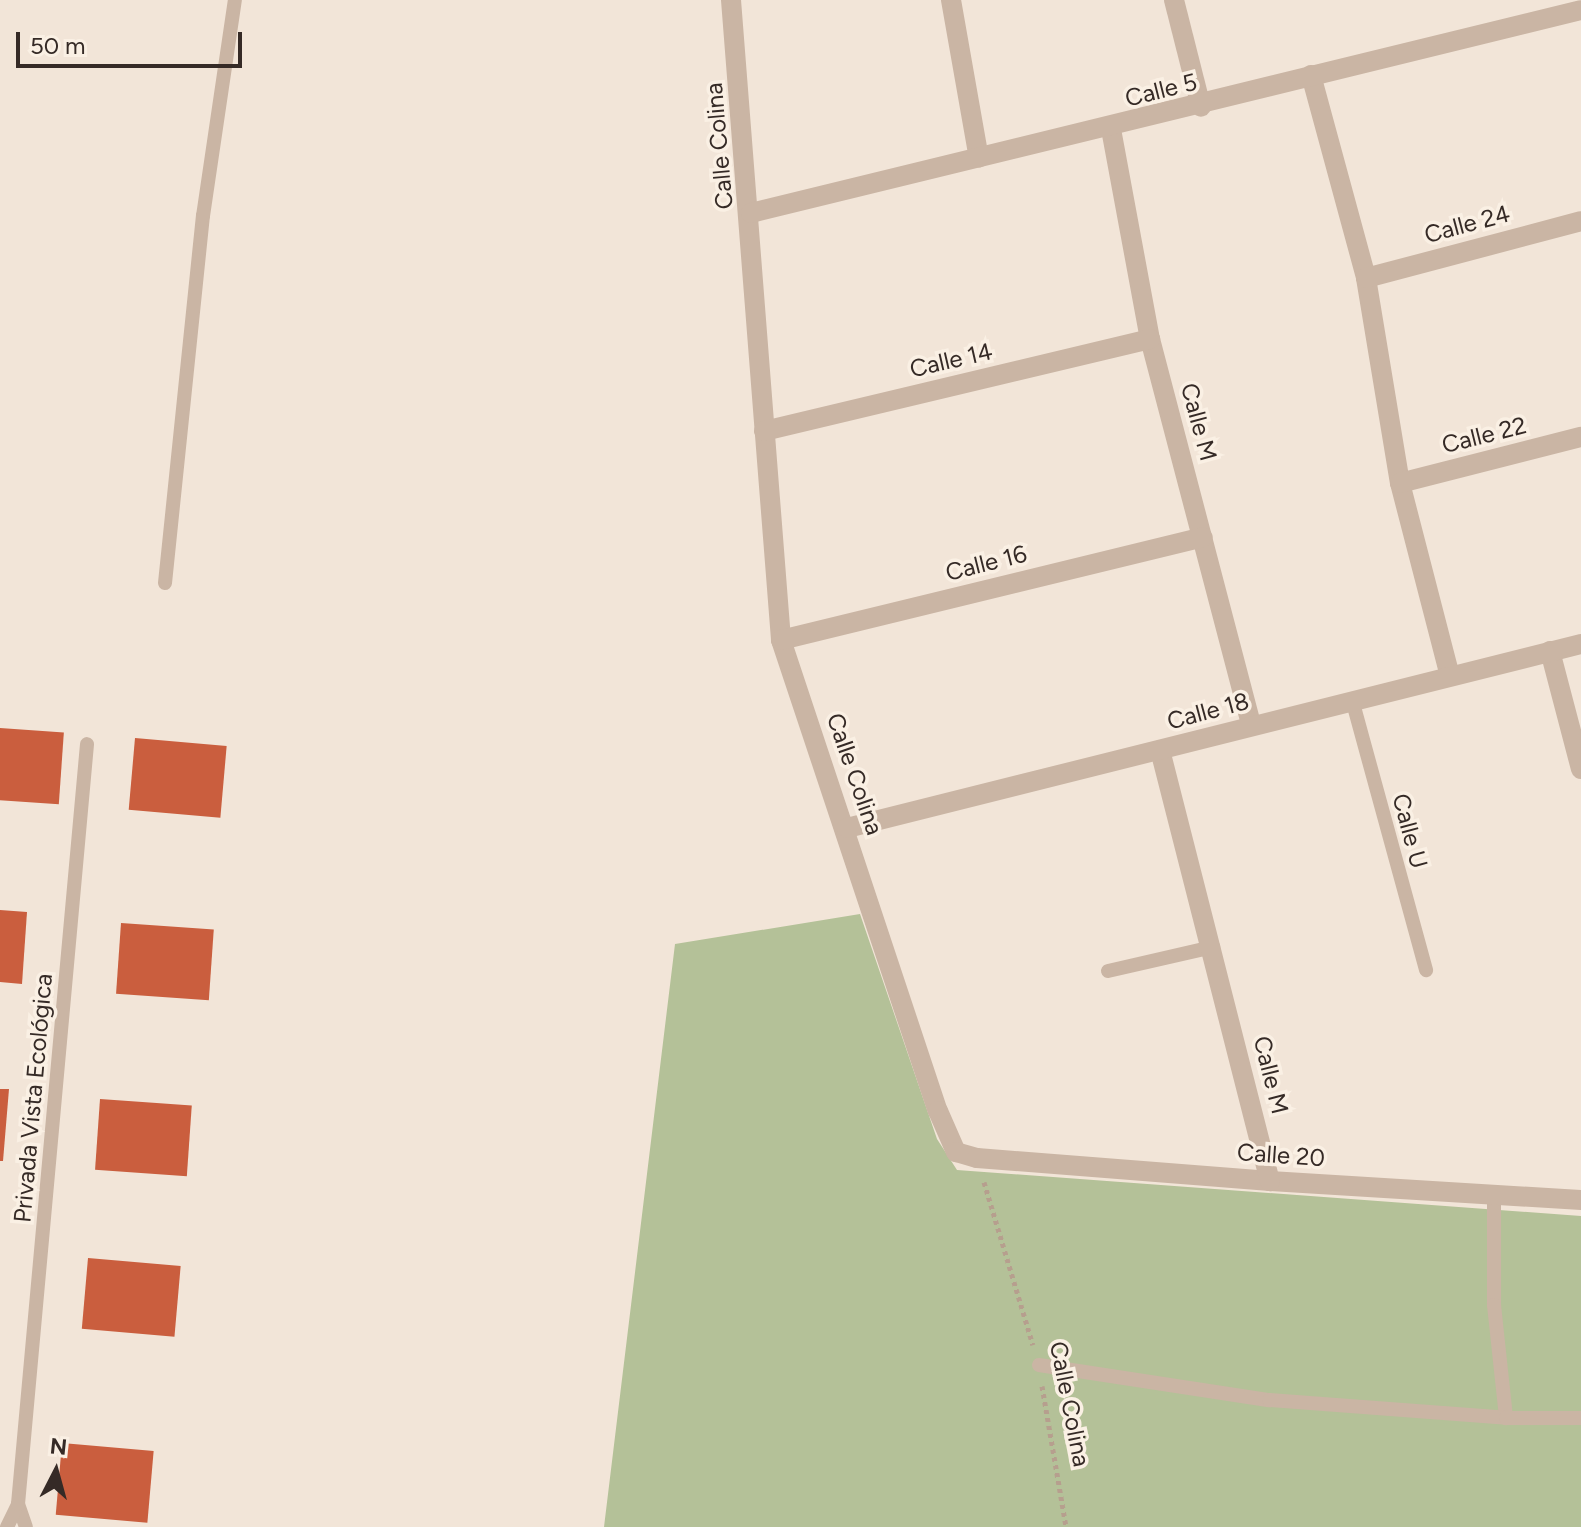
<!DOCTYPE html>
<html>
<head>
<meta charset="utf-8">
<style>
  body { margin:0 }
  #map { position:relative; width:1581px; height:1527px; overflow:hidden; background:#f2e5d8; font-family:Figtree,sans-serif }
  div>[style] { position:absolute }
  .green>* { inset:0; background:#b4c198 }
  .building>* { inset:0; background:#ca5e3e; transform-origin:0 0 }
  .path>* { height:5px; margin-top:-2.5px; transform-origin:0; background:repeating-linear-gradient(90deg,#b69f8e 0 4px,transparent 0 8px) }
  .service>* { height:14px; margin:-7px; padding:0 7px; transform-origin:7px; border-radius:7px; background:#cab5a4 }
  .minor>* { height:20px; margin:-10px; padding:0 10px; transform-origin:10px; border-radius:10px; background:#cab5a4 }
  span { translate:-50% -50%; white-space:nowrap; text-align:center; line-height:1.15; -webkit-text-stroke:7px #faf0e4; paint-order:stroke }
  .street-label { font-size:24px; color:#352a26 }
  .north { position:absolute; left:16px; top:1431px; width:80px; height:80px; -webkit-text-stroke:6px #faf0e4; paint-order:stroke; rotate:6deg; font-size:22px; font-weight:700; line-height:32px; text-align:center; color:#352a26 }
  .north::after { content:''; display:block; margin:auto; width:28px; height:36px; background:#352a26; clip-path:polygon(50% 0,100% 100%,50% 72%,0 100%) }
  .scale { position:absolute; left:16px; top:32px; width:226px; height:36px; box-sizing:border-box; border:4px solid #352a26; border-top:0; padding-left:10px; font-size:24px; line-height:28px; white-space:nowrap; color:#352a26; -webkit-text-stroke:6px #faf0e4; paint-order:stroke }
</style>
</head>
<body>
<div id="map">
  <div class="green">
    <div style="clip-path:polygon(860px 914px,937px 1139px,957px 1170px,1581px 1216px,1581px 1527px,604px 1527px,675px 944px)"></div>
  </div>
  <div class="building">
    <div style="left:0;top:728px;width:64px;height:72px;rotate:4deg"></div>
    <div style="left:135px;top:738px;width:92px;height:72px;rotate:5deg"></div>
    <div style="clip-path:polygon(0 910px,27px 912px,22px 984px,0 982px)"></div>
    <div style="left:121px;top:923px;width:93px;height:71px;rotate:4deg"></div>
    <div style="clip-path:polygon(0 1089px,9px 1089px,3px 1161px,0 1161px)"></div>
    <div style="left:100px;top:1099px;width:92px;height:71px;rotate:4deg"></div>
    <div style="left:88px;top:1258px;width:93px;height:71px;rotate:5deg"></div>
    <div style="left:62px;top:1443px;width:92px;height:72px;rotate:5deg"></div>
  </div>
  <div class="path">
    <div style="left:984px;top:1182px;width:170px;rotate:73.3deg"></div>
    <div style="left:1042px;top:1386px;width:143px;rotate:80.3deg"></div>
  </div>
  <div class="service">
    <div style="left:165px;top:583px;width:369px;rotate:-84.1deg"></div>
    <div style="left:203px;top:216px;width:218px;rotate:-81.6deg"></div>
    <div style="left:1353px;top:703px;width:277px;rotate:74.7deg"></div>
    <div style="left:1108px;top:971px;width:108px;rotate:-12.9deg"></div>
    <div style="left:1494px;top:1195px;width:110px;rotate:90deg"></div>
    <div style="left:1494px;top:1305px;width:114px;rotate:83.9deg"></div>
    <div style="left:1039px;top:1365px;width:233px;rotate:8.7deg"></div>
    <div style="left:1269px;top:1400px;width:238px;rotate:4.3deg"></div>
    <div style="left:1506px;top:1418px;width:75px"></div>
    <div style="left:18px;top:1504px;width:24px;rotate:71deg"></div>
    <div style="left:7px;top:1527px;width:25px;rotate:-64deg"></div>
    <div style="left:18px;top:1504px;width:763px;rotate:-84.81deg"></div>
  </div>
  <div class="minor">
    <div style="left:731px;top:0;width:642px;rotate:85.53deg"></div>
    <div style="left:781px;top:640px;width:496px;rotate:71.6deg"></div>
    <div style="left:938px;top:1111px;width:45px;rotate:66.3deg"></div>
    <div style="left:956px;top:1152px;width:22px;rotate:16deg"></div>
    <div style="left:977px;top:1158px;width:294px;rotate:4.5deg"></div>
    <div style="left:1270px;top:1181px;width:312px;rotate:3.5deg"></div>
    <div style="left:951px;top:0;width:160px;rotate:80deg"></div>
    <div style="left:1174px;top:0;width:110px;rotate:75.8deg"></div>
    <div style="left:1311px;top:75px;width:210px;rotate:74.8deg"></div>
    <div style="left:1366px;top:278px;width:208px;rotate:80.6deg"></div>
    <div style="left:1400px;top:483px;width:196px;rotate:75.5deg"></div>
    <div style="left:1111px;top:129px;width:214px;rotate:79.5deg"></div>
    <div style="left:1150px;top:339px;width:399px;rotate:75.3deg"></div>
    <div style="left:751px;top:213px;width:854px;rotate:-13.74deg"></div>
    <div style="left:1366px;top:278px;width:222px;rotate:-14.8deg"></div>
    <div style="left:764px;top:431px;width:397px;rotate:-13.4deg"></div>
    <div style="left:1400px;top:483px;width:187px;rotate:-14.3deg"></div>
    <div style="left:781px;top:640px;width:434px;rotate:-13.7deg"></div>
    <div style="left:1550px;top:651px;width:122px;rotate:75.3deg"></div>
    <div style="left:1160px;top:750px;width:445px;rotate:75.7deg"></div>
    <div style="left:847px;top:828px;width:757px;rotate:-14.07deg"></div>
  </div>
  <div class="street-label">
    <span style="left:1161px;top:90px;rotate:-14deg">Calle 5</span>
    <span style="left:719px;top:146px;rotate:-95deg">Calle Colina</span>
    <span style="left:1467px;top:224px;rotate:-15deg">Calle 24</span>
    <span style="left:951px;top:360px;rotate:-13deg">Calle 14</span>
    <span style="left:1199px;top:422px;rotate:75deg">Calle M</span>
    <span style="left:1484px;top:435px;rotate:-14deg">Calle 22</span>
    <span style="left:986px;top:563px;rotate:-14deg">Calle 16</span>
    <span style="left:1208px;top:711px;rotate:-15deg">Calle 18</span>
    <span style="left:855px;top:774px;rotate:71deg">Calle Colina</span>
    <span style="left:1410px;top:831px;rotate:75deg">Calle U</span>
    <span style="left:1271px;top:1075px;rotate:76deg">Calle M</span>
    <span style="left:33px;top:1098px;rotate:-85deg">Privada Vista Ecológica</span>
    <span style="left:1281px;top:1155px;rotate:4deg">Calle 20</span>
    <span style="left:1070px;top:1404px;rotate:79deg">Calle Colina</span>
  </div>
  <div class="north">N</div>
  <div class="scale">50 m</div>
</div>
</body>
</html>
